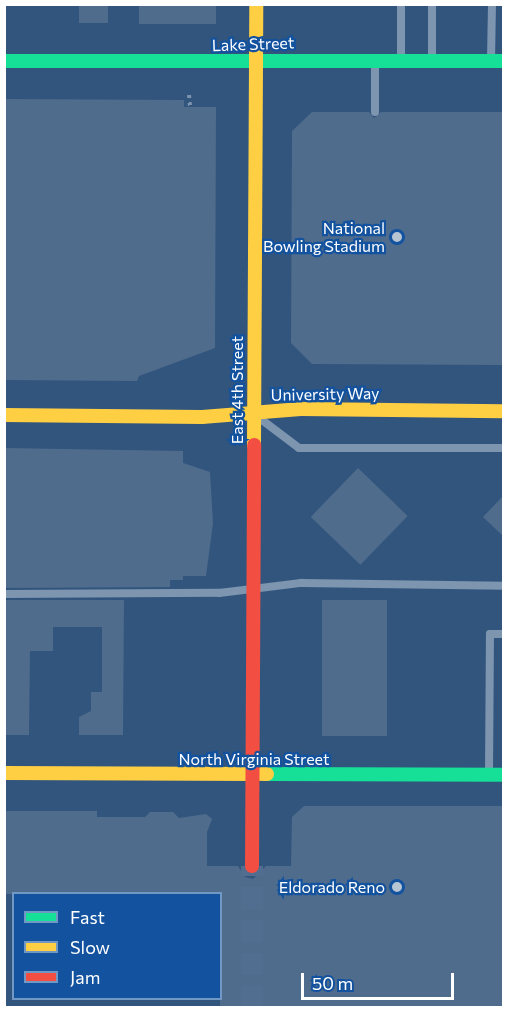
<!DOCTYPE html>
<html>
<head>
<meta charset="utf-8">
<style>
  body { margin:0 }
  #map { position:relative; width:508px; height:1012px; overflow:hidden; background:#32557e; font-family:Commissioner,sans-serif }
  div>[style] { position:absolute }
  .building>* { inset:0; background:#506c8c; transform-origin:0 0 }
  .secondary-tunnel>* { height:22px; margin-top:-11px; transform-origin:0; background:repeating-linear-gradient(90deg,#516e91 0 22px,transparent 0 33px) }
  .path>* { height:4px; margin-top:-2px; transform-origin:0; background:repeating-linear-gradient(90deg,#7d95af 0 3px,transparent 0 7.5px) }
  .lane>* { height:8px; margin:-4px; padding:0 4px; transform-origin:4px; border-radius:4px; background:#7d95af }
  .fast>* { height:14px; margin:-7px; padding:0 7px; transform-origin:7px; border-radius:7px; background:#16e098 }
  .slow>* { height:14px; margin:-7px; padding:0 7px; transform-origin:7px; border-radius:7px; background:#ffcf43 }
  .jam>* { height:14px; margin:-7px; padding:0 7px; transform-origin:7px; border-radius:7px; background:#f24e42 }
  .dots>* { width:16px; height:16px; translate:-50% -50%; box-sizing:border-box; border:3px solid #12529e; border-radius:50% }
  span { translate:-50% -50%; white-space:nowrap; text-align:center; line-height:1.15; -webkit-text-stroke:4.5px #12529e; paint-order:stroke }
  .street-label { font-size:16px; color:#fff }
  .poi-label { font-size:16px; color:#fff }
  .right { translate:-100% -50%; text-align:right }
  .frame { position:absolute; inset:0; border:6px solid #fff; pointer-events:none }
  .legend { position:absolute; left:12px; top:892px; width:210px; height:108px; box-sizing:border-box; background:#12529e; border:2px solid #7197c5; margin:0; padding:8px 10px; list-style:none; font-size:18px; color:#fff }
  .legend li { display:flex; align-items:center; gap:12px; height:30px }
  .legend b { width:30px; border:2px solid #7197c5 }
  .scale { position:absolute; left:301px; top:973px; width:153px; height:27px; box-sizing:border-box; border:3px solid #fff; border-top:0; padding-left:8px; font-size:18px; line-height:21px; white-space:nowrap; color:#fff; -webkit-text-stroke:4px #12529e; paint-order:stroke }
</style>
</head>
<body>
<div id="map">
  <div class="building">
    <div style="left:79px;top:4px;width:29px;height:19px"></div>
    <div style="left:139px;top:4px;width:77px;height:20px"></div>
    <div style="clip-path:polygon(4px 99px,184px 100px,184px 107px,216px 107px,215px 348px,139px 376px,137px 381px,4px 380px)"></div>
    <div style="clip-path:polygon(312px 112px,369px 112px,374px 118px,381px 112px,504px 112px,504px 365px,312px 364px,291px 343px,292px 131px)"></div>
    <div style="clip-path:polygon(4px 448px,183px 451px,183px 463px,210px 472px,213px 523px,206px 576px,183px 576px,183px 580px,170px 580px,170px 587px,4px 588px)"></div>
    <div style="left:358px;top:468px;width:69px;height:68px;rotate:44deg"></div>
    <div style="clip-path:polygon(504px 495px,504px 537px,483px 517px)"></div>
    <div style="clip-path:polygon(4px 600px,124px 600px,123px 735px,79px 735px,79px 717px,91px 711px,91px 692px,102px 692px,102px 627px,53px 627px,53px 651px,30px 651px,29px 735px,4px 735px)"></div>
    <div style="left:322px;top:600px;width:65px;height:136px"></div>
    <div style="clip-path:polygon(304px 806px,504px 806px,504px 1008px,220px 1008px,220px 894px,4px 894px,4px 811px,97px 811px,97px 817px,145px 817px,150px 812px,173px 812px,179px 818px,206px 814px,212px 819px,207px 832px,207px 866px,238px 866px,245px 877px,253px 879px,266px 866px,291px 866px,292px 817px)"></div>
  </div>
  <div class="secondary-tunnel">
    <div style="left:252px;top:1008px;width:142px;rotate:-90deg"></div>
  </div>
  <div class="path">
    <div style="left:189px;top:95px;width:12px;rotate:85deg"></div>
  </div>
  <div class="lane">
    <div style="left:401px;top:60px;width:56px;rotate:-90deg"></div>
    <div style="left:432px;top:60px;width:56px;rotate:-90deg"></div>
    <div style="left:491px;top:61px;width:57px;rotate:-89deg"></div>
    <div style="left:375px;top:112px;width:51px;rotate:-90deg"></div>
    <div style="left:258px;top:417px;width:51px;rotate:37.1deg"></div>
    <div style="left:299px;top:448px;width:205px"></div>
    <div style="left:4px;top:594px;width:215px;rotate:-0.3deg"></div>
    <div style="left:219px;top:593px;width:83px;rotate:-7deg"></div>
    <div style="left:301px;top:583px;width:203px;rotate:0.8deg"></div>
    <div style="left:489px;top:772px;width:138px;rotate:-89.6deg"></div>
    <div style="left:490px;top:634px;width:14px"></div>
  </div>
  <div class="fast">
    <div style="left:4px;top:61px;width:500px"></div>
    <div style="left:267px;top:774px;width:237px;rotate:0.2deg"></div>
  </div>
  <div class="slow">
    <div style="left:4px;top:415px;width:198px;rotate:0.6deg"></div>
    <div style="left:202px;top:417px;width:99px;rotate:-4.6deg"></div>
    <div style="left:301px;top:409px;width:203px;rotate:0.6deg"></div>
    <div style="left:254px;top:445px;width:441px;rotate:-89.7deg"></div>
    <div style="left:4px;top:773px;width:263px;rotate:0.2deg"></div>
  </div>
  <div class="jam">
    <div style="left:252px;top:866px;width:421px;rotate:-89.7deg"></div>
  </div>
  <div class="dots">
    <div style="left:397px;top:237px;background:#b7c4d2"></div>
    <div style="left:397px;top:887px;background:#b7c4d2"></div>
  </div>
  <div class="street-label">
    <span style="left:253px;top:44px;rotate:-2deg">Lake Street</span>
    <span style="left:237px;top:390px;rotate:-90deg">East 4th Street</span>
    <span style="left:325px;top:394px;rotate:-1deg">University Way</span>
    <span style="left:254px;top:759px">North Virginia Street</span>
  </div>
  <div class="poi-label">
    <span class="right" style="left:385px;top:237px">National<br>Bowling Stadium</span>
    <span class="right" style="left:385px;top:887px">Eldorado Reno</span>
  </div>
  <div class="frame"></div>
  <ul class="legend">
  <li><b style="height:8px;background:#16e098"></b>Fast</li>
  <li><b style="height:8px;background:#ffcf43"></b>Slow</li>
  <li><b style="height:8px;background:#f24e42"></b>Jam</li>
  </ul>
  <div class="scale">50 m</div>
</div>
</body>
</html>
